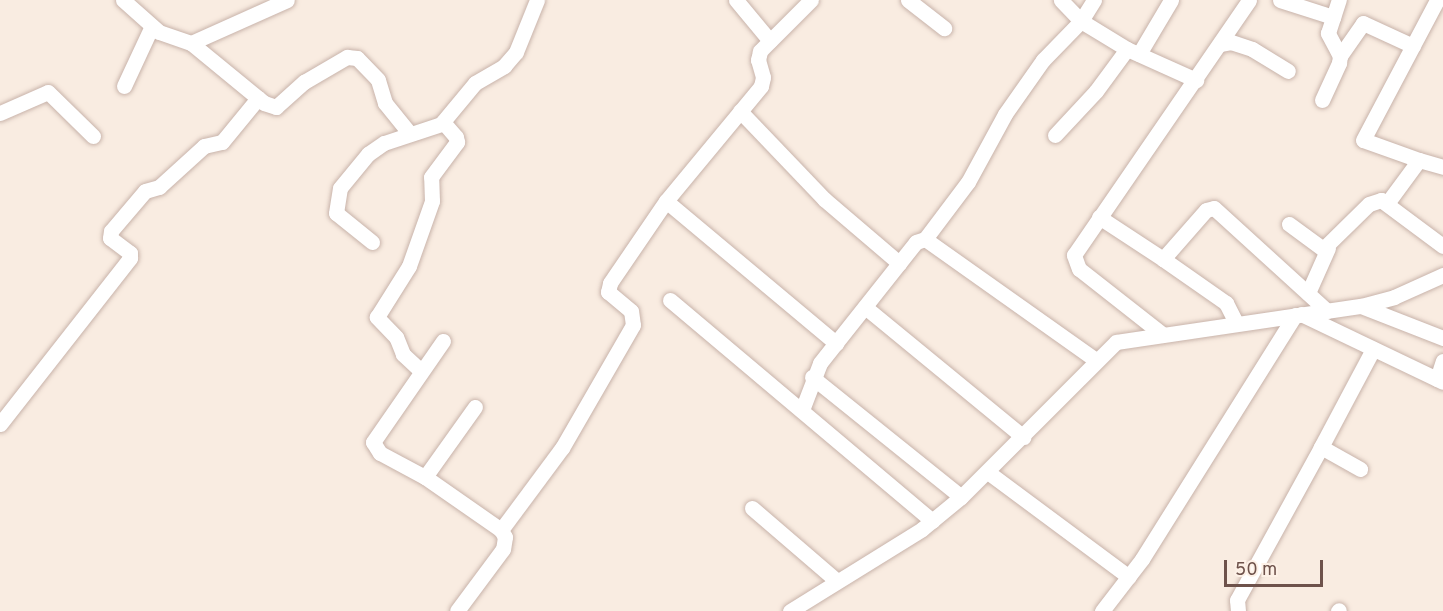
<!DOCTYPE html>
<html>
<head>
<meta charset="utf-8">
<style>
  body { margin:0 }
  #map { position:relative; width:1443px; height:611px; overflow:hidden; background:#f9ece1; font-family:Overpass,sans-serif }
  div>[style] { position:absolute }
  .roads { filter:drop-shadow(0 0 2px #c8b3aa) drop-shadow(0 0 2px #c8b3aa) }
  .minor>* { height:15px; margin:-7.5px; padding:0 7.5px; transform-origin:7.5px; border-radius:7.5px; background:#fff }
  span { translate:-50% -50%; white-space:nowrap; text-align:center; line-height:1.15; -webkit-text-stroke:4.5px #fdf1e7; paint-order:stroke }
  .scale { position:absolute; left:1224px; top:560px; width:99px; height:27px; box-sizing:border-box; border:3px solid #6e524b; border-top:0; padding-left:8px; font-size:18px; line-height:21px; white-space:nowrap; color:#6e524b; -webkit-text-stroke:4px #fdf1e7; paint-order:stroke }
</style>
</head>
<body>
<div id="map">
  <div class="roads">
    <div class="minor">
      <div style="left:123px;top:0;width:48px;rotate:41.6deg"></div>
      <div style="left:159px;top:32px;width:34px;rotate:19deg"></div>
      <div style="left:191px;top:43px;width:105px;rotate:-24.1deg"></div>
      <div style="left:736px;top:0;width:53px;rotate:50.3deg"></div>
      <div style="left:908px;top:0;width:46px;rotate:37.9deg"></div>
      <div style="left:1094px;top:0;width:25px;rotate:122deg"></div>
      <div style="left:1081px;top:21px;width:54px;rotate:31.3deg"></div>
      <div style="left:1127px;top:49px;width:76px;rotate:24.2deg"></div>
      <div style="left:1280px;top:0;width:56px;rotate:17.8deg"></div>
      <div style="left:191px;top:43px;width:94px;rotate:39.4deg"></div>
      <div style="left:264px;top:103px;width:13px;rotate:18deg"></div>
      <div style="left:276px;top:107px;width:38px;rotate:-42deg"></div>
      <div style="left:304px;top:82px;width:50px;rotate:-30.2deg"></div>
      <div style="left:347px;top:57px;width:10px;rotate:6deg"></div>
      <div style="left:357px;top:58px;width:30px;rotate:46deg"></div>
      <div style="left:378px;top:80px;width:24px;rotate:73deg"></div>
      <div style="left:385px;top:103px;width:38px;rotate:51deg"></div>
      <div style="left:1220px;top:44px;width:11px;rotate:-10deg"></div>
      <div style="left:1231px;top:42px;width:22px;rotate:18deg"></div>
      <div style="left:1252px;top:49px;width:42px;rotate:31.4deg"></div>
      <div style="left:1139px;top:54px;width:63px;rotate:-59.3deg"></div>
      <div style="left:1340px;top:56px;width:40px;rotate:-55.1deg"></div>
      <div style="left:1363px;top:23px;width:55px;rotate:24.7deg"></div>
      <div style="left:124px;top:86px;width:66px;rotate:-65deg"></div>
      <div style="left:1322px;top:100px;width:41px;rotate:-65.3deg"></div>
      <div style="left:1339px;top:63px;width:7px;rotate:-82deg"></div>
      <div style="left:1340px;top:56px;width:26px;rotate:-118deg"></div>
      <div style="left:1328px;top:33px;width:35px;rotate:-72deg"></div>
      <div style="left:740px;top:111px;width:122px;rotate:46.3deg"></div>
      <div style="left:824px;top:199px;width:99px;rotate:40.5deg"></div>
      <div style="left:0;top:113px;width:52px;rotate:-23.6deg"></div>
      <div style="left:48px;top:92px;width:63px;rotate:44.4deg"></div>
      <div style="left:1055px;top:135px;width:60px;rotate:-47deg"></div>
      <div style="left:1096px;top:91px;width:52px;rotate:-53.6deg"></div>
      <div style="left:1419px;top:160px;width:59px;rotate:-160.3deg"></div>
      <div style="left:1363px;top:140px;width:158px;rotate:-62.1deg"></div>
      <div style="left:666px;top:201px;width:222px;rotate:39.9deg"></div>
      <div style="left:1388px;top:202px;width:52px;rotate:-53.6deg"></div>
      <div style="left:1419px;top:160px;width:25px;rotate:16deg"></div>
      <div style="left:1099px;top:217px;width:77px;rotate:33.3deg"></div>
      <div style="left:1163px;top:259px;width:65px;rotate:-48.7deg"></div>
      <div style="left:1206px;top:210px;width:8px;rotate:-14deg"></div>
      <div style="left:1214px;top:208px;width:153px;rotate:42.3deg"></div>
      <div style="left:1289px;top:224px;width:42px;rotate:36.3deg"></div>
      <div style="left:1323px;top:249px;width:64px;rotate:-44.4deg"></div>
      <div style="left:1369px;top:204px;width:13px;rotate:-18deg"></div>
      <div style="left:1381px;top:200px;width:77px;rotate:36.6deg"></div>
      <div style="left:925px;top:239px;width:71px;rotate:-53deg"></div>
      <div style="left:968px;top:182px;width:77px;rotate:-61.4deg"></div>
      <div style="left:1005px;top:114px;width:66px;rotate:-54.9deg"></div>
      <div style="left:1043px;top:60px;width:54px;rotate:-45.7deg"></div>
      <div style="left:1081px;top:21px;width:29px;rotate:-134deg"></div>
      <div style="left:372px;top:242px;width:46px;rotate:-141.1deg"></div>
      <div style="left:336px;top:213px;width:25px;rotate:-81deg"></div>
      <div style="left:340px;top:188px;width:44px;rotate:-50.5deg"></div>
      <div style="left:368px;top:154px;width:19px;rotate:-35deg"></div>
      <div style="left:384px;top:143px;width:60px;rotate:-18.4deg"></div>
      <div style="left:441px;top:124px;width:53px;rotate:-50.3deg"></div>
      <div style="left:475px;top:83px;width:34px;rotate:-30deg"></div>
      <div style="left:504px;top:66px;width:18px;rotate:-49deg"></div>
      <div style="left:516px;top:52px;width:56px;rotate:-68deg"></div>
      <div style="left:1163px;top:259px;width:77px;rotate:34.9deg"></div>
      <div style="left:1226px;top:303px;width:22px;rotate:63deg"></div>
      <div style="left:1308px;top:293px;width:49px;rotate:-66deg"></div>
      <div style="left:670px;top:300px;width:343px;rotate:40.1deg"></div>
      <div style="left:1361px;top:306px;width:88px;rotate:21.3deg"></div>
      <div style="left:865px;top:307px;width:205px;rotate:39.4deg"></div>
      <div style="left:1301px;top:314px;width:157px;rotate:25.6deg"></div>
      <div style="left:1162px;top:334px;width:105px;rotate:-141.9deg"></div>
      <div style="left:1079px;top:269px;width:15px;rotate:-110deg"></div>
      <div style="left:1074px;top:255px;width:309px;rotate:-55.5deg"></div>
      <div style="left:443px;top:341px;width:123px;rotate:124.7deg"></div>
      <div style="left:373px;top:442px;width:13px;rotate:58deg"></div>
      <div style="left:380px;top:453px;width:51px;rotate:28.1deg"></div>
      <div style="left:425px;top:477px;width:93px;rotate:34.9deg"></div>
      <div style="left:501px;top:530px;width:8px;rotate:60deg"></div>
      <div style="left:505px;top:537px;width:12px;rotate:99deg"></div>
      <div style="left:503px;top:549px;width:77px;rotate:126.6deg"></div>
      <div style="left:421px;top:371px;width:25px;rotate:-137deg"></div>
      <div style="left:403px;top:354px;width:18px;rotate:-112deg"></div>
      <div style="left:396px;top:337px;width:28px;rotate:-134deg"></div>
      <div style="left:377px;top:317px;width:60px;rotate:-57.9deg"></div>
      <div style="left:409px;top:266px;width:69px;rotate:-70.5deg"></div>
      <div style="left:432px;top:201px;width:24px;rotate:-92deg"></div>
      <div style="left:431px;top:177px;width:44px;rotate:-53.4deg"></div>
      <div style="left:457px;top:142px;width:5px;rotate:-101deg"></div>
      <div style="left:456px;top:137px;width:20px;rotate:-131deg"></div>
      <div style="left:812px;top:377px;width:191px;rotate:38.8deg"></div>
      <div style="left:1437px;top:379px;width:19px;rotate:-72deg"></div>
      <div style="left:802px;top:410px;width:50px;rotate:-69deg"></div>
      <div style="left:820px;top:363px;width:154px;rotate:-51.6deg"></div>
      <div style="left:916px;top:242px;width:9px;rotate:-18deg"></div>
      <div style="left:925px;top:239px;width:209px;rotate:35.3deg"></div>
      <div style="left:0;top:424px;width:211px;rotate:-51.9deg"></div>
      <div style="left:130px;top:258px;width:5px;rotate:-90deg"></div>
      <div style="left:130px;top:253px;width:25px;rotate:-143deg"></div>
      <div style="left:110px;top:238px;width:7px;rotate:-82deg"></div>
      <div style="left:111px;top:231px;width:52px;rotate:-49.6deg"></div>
      <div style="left:145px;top:191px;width:15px;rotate:-16deg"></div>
      <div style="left:159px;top:187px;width:61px;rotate:-42.3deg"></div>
      <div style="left:204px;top:146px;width:18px;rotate:-13deg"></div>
      <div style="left:222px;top:142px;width:57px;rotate:-50.7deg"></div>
      <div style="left:1321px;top:447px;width:111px;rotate:-62deg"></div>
      <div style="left:989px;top:473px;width:174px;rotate:36.6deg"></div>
      <div style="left:425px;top:477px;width:86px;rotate:-54.5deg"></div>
      <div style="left:752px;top:508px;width:112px;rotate:40.7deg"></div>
      <div style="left:501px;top:530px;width:102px;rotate:-53.4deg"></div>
      <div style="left:562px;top:448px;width:142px;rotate:-60deg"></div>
      <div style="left:633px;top:325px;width:14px;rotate:-98deg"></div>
      <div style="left:631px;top:311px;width:30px;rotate:-140deg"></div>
      <div style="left:608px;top:292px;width:9px;rotate:-77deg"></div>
      <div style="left:610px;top:283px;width:99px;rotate:-55.7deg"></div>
      <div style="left:666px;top:201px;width:149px;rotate:-50.4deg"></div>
      <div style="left:761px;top:86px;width:9px;rotate:-77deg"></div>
      <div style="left:763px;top:77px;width:18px;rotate:-106deg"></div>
      <div style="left:758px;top:60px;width:9px;rotate:-77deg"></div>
      <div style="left:760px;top:51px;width:72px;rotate:-45deg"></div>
      <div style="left:790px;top:611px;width:155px;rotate:-31.8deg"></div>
      <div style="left:922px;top:529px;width:50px;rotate:-39.4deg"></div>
      <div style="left:961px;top:497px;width:219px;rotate:-45deg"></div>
      <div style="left:1116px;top:342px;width:248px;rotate:-8.4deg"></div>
      <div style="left:1361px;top:306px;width:34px;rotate:-15deg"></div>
      <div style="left:1394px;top:297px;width:54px;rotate:-24.2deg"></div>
      <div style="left:1102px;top:611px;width:66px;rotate:-52.4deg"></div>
      <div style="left:1142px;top:559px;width:288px;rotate:-57.9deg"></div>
      <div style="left:1238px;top:611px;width:11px;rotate:-95deg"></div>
      <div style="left:1237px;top:600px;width:175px;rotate:-61.2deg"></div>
      <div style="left:1321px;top:447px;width:45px;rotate:29.4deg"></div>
      <div style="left:1338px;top:611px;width:1px;rotate:-45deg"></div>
    </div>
  </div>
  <div class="scale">50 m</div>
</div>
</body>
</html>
